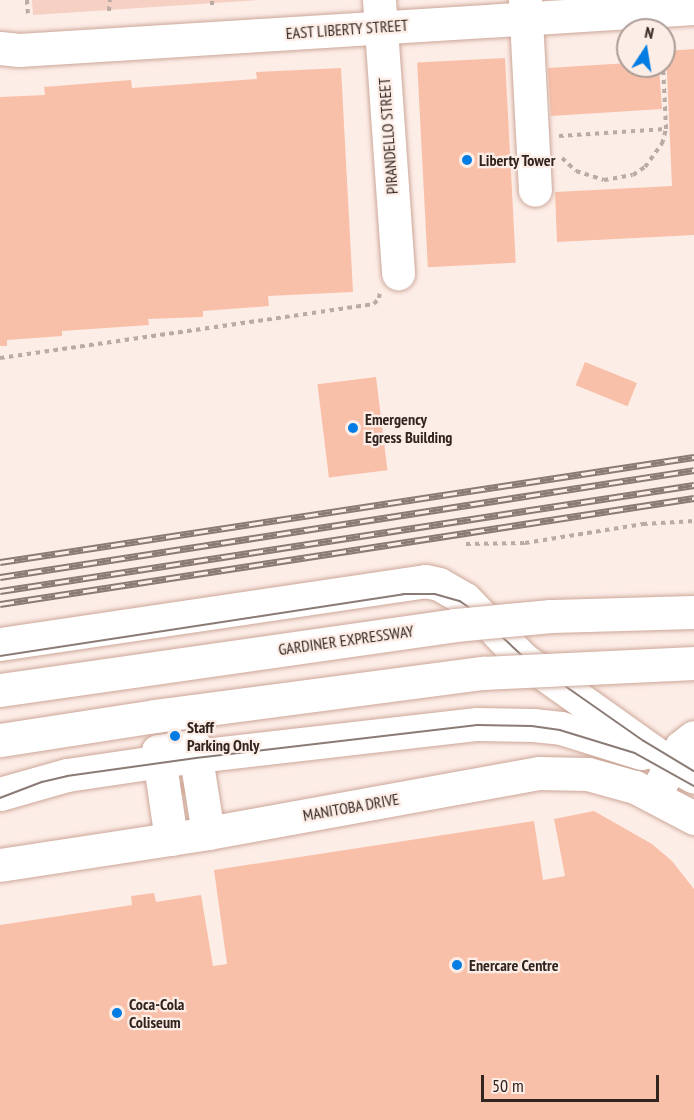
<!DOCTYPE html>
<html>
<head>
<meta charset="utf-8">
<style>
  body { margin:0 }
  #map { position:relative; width:694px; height:1120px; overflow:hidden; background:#fdede7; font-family:"PT Sans Narrow",sans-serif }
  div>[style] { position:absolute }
  .green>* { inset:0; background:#f6d1c3 }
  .building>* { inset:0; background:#f9c0a9; transform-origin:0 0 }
  .path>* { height:4px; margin-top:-2px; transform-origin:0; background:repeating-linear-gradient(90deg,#baaba5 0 4.5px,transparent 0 9px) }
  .roads { filter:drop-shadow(0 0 2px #cca798) drop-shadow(0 0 2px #cca798) }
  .minor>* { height:33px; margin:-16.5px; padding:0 16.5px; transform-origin:16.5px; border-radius:16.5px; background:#fff }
  .tram>* { height:1.5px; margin:-0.75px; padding:0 0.75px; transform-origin:0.75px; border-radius:0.75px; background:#8a7b75 }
  .rail>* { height:7px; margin-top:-3.5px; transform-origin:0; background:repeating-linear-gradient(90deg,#fdede7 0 14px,#8a7b75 0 28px); box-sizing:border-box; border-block:2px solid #8a7b75 }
  .bridges { filter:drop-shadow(0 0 2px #cca798) drop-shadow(0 0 2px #cca798) }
  .highway-bridge>* { height:33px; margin:-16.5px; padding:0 16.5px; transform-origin:16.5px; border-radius:16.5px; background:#fff }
  .dots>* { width:16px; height:16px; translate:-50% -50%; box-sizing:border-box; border:3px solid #fdede7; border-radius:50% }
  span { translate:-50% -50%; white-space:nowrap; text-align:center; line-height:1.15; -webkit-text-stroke:4.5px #fdede7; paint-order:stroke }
  .street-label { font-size:16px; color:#31231d }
  .poi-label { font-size:16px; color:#31231d; font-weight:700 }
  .left { translate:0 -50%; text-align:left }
  .north { position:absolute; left:616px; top:18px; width:60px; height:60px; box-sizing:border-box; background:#fdede7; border:2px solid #ab9c96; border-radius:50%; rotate:12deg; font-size:16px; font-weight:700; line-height:24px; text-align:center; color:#31231d }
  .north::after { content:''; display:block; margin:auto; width:21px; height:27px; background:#037de3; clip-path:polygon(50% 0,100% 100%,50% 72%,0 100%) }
  .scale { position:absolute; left:481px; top:1075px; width:178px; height:27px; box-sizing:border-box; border:3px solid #31231d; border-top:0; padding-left:8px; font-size:18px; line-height:21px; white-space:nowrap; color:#31231d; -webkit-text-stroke:4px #fdede7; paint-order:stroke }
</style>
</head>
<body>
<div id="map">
  <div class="green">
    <div style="clip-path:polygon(32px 0,259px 0,33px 15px)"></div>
  </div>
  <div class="building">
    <div style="clip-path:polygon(694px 49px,694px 235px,557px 242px,555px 192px,672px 186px,666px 51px)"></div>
    <div style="left:505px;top:58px;width:205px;height:88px;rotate:87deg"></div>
    <div style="clip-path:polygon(628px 63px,628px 66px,659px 66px,662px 109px,551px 116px,548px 68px)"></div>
    <div style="clip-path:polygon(341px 68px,353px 292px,268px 296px,269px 306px,203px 311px,203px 317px,148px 319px,149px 325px,62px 331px,62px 336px,7px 340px,7px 346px,0 346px,0 97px,45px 95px,44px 87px,131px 80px,132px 88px,257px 79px,256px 72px)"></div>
    <div style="left:585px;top:362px;width:56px;height:25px;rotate:22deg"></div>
    <div style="left:376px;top:377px;width:94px;height:59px;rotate:83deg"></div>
    <div style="left:186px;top:782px;width:12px;height:8px;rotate:81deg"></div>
    <div style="clip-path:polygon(594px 811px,652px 844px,672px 861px,694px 889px,694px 1120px,0 1120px,0 925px,132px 905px,131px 896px,154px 893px,156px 902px,201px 895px,213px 966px,227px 964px,214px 870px,534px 821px,543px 880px,565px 876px,554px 819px)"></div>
  </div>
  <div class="path">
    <div style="left:27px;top:0;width:16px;rotate:86deg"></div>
    <div style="left:212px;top:5px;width:5px;rotate:-90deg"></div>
    <div style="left:109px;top:11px;width:11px;rotate:-85deg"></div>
    <div style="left:559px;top:136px;width:107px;rotate:-3.7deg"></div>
    <div style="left:562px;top:158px;width:19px;rotate:43deg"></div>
    <div style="left:576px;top:171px;width:29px;rotate:18deg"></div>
    <div style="left:604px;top:180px;width:29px;rotate:-10deg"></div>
    <div style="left:633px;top:175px;width:14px;rotate:-34deg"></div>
    <div style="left:645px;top:167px;width:29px;rotate:-54deg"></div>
    <div style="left:662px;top:144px;width:16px;rotate:-75deg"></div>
    <div style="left:666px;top:129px;width:63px;rotate:-92.7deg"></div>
    <div style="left:0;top:358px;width:378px;rotate:-8.2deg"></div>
    <div style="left:374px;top:304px;width:8px;rotate:-50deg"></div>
    <div style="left:379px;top:298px;width:6px;rotate:-81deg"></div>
    <div style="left:466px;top:544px;width:59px;rotate:-1deg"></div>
    <div style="left:525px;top:543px;width:120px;rotate:-9.1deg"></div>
    <div style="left:643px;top:524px;width:51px;rotate:-3.4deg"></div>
  </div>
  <div class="roads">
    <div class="minor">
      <div style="left:379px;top:0;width:274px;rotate:86deg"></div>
      <div style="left:525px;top:0;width:190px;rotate:87deg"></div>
      <div style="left:0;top:48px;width:19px;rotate:6deg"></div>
      <div style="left:19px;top:50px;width:676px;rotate:-3.56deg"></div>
      <div style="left:0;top:644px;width:430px;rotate:-8.4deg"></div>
      <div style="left:425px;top:581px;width:14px;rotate:12deg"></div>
      <div style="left:439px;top:584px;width:30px;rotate:30deg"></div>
      <div style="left:465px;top:599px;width:83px;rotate:46deg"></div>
      <div style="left:523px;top:659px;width:181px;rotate:35.4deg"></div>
      <div style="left:671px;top:764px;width:26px;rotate:29deg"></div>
      <div style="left:661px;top:783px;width:41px;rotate:-60.9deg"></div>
      <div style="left:681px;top:747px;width:16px;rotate:-38deg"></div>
      <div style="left:0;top:794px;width:70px;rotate:-15.8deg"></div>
      <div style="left:67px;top:775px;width:130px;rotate:-8.4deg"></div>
      <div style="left:196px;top:756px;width:283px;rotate:-6.5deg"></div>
      <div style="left:477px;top:724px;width:56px;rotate:1deg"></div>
      <div style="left:533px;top:725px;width:28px;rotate:6deg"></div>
      <div style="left:561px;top:728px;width:84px;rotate:17.4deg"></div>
      <div style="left:171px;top:839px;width:89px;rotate:-98.4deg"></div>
      <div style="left:158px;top:751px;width:36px;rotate:-9deg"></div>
      <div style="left:194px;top:745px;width:89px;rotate:81deg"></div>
      <div style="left:0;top:865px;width:210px;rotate:-8.7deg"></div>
      <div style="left:208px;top:833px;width:336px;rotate:-10.3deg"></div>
      <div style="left:539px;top:773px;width:49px;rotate:1.2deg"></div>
      <div style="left:588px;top:774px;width:49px;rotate:15.5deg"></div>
      <div style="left:635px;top:787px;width:67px;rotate:27.7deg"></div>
    </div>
  </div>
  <div class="tram">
    <div style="left:0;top:656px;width:408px;rotate:-8.7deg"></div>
    <div style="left:403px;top:594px;width:32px"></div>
    <div style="left:435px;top:594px;width:26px;rotate:16deg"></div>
    <div style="left:460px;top:601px;width:19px;rotate:35deg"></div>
    <div style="left:476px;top:612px;width:66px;rotate:43.2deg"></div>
    <div style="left:524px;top:657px;width:146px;rotate:35deg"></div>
    <div style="left:644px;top:741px;width:58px;rotate:31deg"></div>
    <div style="left:0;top:798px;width:45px;rotate:-20.9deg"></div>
    <div style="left:42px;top:782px;width:26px;rotate:-13deg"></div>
    <div style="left:67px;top:776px;width:130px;rotate:-7.9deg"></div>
    <div style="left:196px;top:758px;width:283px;rotate:-6.7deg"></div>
    <div style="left:477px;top:725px;width:55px;rotate:1deg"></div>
    <div style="left:532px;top:726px;width:28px;rotate:8deg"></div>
    <div style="left:560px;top:730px;width:78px;rotate:17deg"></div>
    <div style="left:635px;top:753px;width:68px;rotate:29.2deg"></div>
  </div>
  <div class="rail">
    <div style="left:0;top:562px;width:702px;rotate:-8.6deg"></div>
    <div style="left:0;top:577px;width:702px;rotate:-8.76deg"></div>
    <div style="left:0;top:591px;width:702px;rotate:-8.68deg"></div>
    <div style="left:0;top:604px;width:702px;rotate:-8.68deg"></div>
  </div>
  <div class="bridges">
    <div class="highway-bridge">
      <div style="left:0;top:690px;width:460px;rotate:-8.1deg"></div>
      <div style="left:455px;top:625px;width:96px;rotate:-5.4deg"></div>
      <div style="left:551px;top:616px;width:143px;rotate:-1.6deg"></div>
      <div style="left:0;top:740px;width:157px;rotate:-8.8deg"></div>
      <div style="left:155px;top:716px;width:331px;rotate:-7.5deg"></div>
      <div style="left:483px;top:673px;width:211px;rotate:-2.7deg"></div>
    </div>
  </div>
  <div class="dots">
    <div style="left:467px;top:160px;background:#037de3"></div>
    <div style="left:353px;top:428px;background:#037de3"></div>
    <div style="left:175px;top:736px;background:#037de3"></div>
    <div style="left:457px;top:965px;background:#037de3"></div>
    <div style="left:117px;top:1013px;background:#037de3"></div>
  </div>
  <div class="street-label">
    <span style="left:347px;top:29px;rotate:-4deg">EAST LIBERTY STREET</span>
    <span style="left:388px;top:136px;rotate:-94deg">PIRANDELLO STREET</span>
    <span style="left:346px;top:640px;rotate:-8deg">GARDINER EXPRESSWAY</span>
    <span style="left:351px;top:807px;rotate:-10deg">MANITOBA DRIVE</span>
  </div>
  <div class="poi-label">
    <span class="left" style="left:479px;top:160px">Liberty Tower</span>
    <span class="left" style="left:365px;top:428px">Emergency<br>Egress Building</span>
    <span class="left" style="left:187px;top:736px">Staff<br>Parking Only</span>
    <span class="left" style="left:469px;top:965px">Enercare Centre</span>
    <span class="left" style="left:129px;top:1013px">Coca-Cola<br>Coliseum</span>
  </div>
  <div class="north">N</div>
  <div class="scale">50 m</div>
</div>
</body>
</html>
